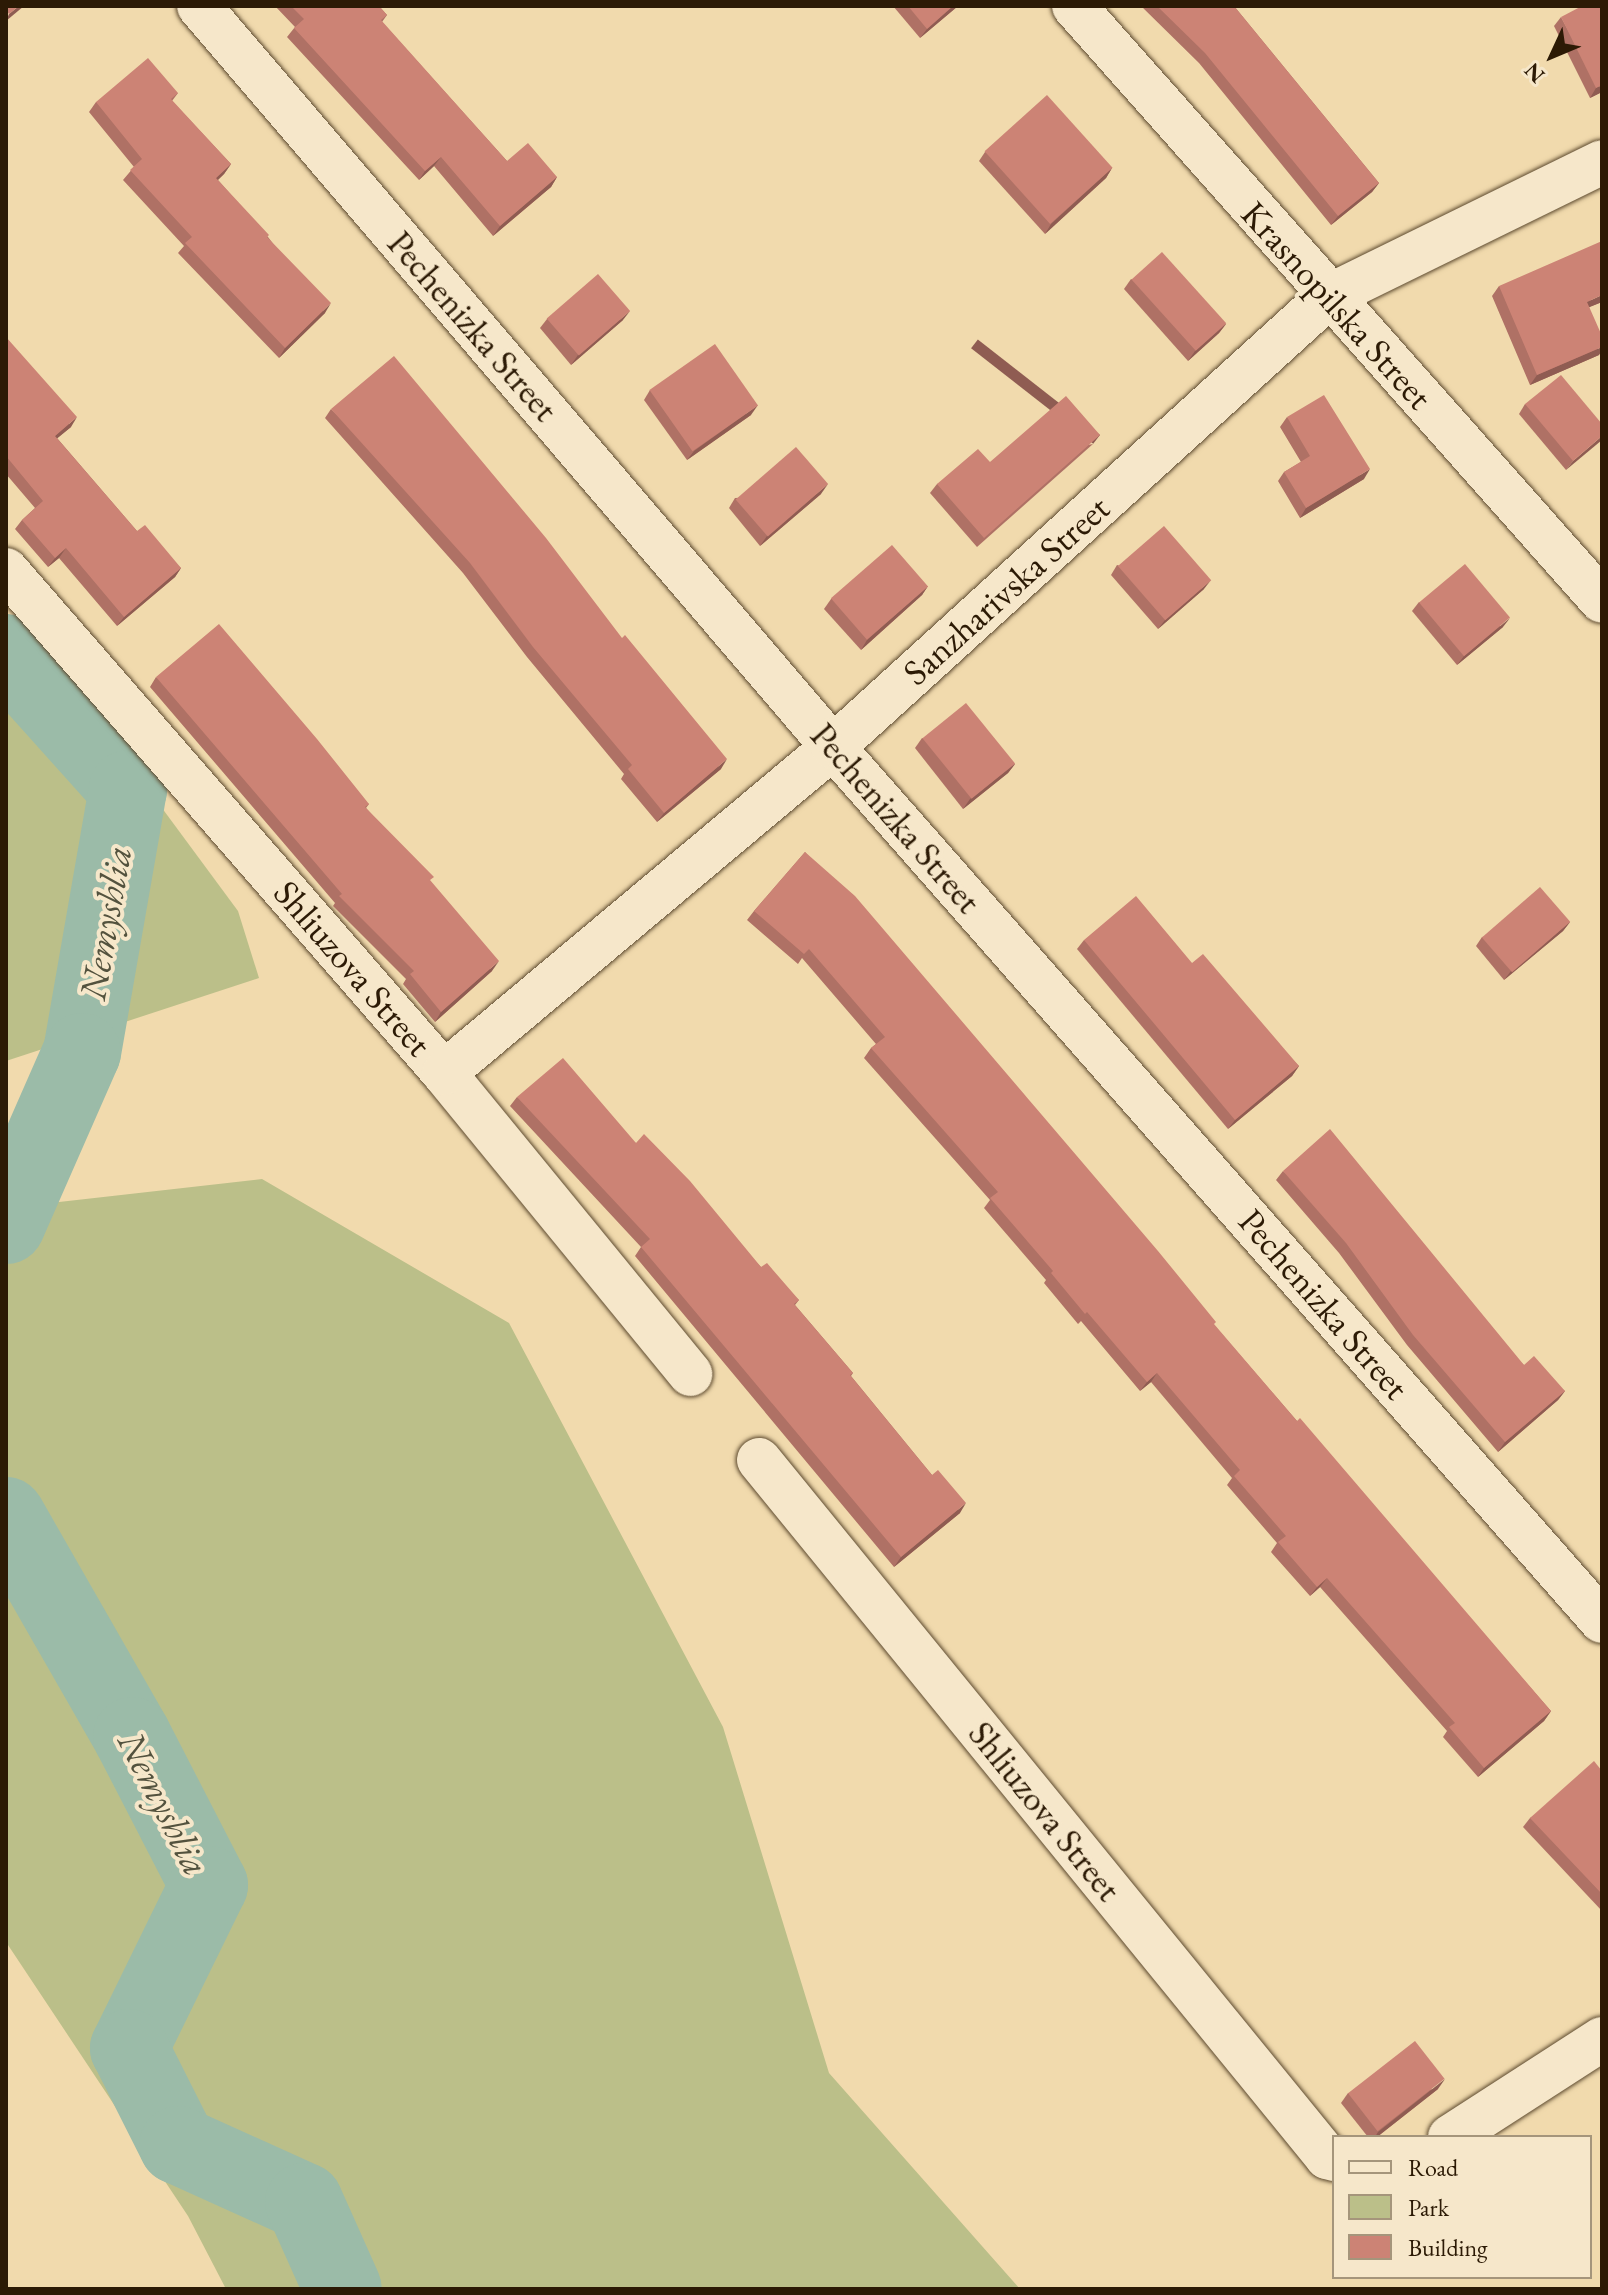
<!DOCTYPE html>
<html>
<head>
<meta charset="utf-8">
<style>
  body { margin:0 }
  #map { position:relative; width:1608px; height:2295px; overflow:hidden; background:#f1daad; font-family:"EB Garamond",serif }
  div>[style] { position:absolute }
  .green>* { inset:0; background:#bbbf89 }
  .river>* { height:78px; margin:-39px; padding:0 39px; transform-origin:39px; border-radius:39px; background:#9bbba8 }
  .roads { filter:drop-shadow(0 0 2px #5d4a2f) drop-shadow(0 0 2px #5d4a2f) }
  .minor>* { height:44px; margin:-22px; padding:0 22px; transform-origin:22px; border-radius:22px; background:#f6e7ca }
  .wall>* { inset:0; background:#af7165 }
  .shaded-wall>* { inset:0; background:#8f5c52; transform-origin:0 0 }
  .building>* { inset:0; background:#cc8375; transform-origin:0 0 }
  span { translate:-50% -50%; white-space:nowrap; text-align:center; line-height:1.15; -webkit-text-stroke:8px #f6e7ca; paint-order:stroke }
  .street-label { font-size:36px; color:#2c1a05 }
  .water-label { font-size:38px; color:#53523e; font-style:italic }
  .frame { position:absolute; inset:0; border:8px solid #2c1a05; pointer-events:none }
  .legend { position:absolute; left:1332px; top:2135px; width:260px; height:144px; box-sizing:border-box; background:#f6e7ca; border:2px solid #a5957b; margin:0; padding:10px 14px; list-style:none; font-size:24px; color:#2c1a05 }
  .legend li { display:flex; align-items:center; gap:16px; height:40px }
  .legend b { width:40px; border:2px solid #a5957b }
  .north { position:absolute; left:1512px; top:16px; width:80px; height:80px; -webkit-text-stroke:6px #f6e7ca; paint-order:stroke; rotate:226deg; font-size:22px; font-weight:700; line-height:32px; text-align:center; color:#2c1a05 }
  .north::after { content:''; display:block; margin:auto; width:28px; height:36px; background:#2c1a05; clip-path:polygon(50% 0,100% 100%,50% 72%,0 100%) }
</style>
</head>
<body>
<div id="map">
  <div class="green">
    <div style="clip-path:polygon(6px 622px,159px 804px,238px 911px,259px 978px,6px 1061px)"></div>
    <div style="clip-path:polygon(262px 1179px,509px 1323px,723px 1727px,829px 2073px,1020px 2289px,226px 2289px,188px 2216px,6px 1942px,6px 1208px)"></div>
  </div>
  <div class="river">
    <div style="left:6px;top:653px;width:183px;rotate:48.1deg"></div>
    <div style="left:128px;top:789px;width:267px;rotate:99.9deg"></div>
    <div style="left:82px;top:1052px;width:189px;rotate:113.7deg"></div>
    <div style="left:6px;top:1516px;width:254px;rotate:60.2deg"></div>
    <div style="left:132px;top:1736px;width:168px;rotate:62.7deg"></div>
    <div style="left:209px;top:1885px;width:182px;rotate:116.1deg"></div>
    <div style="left:129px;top:2048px;width:109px;rotate:63.2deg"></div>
    <div style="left:178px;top:2145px;width:138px;rotate:24.3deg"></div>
    <div style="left:304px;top:2202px;width:95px;rotate:65.9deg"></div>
  </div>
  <div class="roads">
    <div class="minor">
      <div style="left:199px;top:6px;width:975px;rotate:49.45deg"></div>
      <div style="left:833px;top:747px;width:1164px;rotate:48.66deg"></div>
      <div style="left:1074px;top:6px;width:795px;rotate:48.41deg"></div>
      <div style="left:6px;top:570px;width:667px;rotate:48.95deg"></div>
      <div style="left:444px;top:1073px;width:389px;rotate:50.7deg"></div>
      <div style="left:444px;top:1073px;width:508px;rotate:-39.96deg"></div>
      <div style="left:833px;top:747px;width:670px;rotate:-42.28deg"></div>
      <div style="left:1329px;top:296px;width:304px;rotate:-26.1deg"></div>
      <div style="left:759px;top:1460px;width:899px;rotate:50.82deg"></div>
      <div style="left:1327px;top:2157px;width:7px;rotate:16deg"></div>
      <div style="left:1450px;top:2137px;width:181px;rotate:-32.8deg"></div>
    </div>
  </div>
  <div class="wall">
    <div style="clip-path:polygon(275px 6px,379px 6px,387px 15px,382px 22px,507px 161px,557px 177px,551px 187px,493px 236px,434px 166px,419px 180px,287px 37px,295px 27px)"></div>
    <div style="clip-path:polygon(893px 6px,958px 6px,920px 38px)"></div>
    <div style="clip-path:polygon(1141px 6px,1234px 6px,1379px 183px,1372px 192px,1331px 225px,1199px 63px)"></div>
    <div style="clip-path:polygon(1561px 17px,1602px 92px,1590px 98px,1554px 26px)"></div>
    <div style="clip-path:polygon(178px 93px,172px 101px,231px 164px,224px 174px,218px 180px,268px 237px,325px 313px,279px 358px,178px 253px,184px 246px,123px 180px,134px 167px,89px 112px,96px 102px)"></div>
    <div style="clip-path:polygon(985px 152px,1112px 168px,1106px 178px,1045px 234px,979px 161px)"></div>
    <div style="clip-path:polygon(1131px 279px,1226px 324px,1219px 333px,1188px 361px,1124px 289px)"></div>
    <div style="clip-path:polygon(1499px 286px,1602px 302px,1589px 307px,1599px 355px,1530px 385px,1492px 296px)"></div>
    <div style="clip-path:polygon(547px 319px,623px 320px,571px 365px,540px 328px)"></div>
    <div style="clip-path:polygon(6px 337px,71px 427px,57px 438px,137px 531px,181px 568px,175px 577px,117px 626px,59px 558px,48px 567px,15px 529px,22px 520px,35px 508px,6px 474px)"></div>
    <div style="clip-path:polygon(650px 390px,751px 415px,687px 460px,644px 400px)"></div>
    <div style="clip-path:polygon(1525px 404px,1602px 424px,1566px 470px,1519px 414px)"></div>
    <div style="clip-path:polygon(331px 409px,721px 769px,657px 822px,621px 779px,624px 774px,527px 657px,463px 573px,325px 418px)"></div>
    <div style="clip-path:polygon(1287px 417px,1364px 479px,1300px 518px,1278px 481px,1284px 472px,1301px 462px,1280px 427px)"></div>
    <div style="clip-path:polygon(1093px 444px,977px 547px,930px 493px,937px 484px,990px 462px)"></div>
    <div style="clip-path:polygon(821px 494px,760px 546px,729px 508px,735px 498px)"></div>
    <div style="clip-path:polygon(1117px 565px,1204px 589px,1158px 629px,1111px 575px)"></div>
    <div style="clip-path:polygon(928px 586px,922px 595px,861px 650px,824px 609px,831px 599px)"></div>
    <div style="clip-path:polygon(1419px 602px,1503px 627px,1457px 665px,1412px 611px)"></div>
    <div style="clip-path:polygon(156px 677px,369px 804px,366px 808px,430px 881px,492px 971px,435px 1022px,403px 984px,406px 979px,333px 906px,335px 903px,150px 687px)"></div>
    <div style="clip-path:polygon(922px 738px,1015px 764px,1008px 773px,963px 809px,915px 748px)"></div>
    <div style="clip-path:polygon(805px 852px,1297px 1421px,1551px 1711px,1544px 1721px,1478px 1777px,1443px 1737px,1447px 1731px,1320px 1587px,1310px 1596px,1271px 1552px,1277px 1543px,1227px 1485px,1232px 1478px,1151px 1382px,1140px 1391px,1081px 1321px,1078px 1324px,1044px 1283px,1046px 1280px,984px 1208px,990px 1200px,864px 1058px,871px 1048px,876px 1044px,802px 958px,798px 964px,747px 920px,754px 911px)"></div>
    <div style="clip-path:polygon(1570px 922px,1563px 931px,1504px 980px,1476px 946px,1482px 937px)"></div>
    <div style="clip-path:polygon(1084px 940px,1192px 963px,1299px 1066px,1292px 1076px,1228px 1129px,1077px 949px)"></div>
    <div style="clip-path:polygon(517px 1097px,636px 1143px,761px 1267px,799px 1300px,795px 1305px,853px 1373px,851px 1376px,932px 1475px,960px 1513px,894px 1567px,635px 1256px,641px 1247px,510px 1106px)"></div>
    <div style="clip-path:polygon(1283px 1171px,1524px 1365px,1565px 1391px,1558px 1400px,1498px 1452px,1407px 1345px,1339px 1253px,1276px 1180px)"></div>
    <div style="clip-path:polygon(1602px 1771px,1602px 1911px,1523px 1827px,1530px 1818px)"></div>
    <div style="clip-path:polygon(1438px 2089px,1377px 2137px,1368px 2137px,1341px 2103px,1348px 2093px)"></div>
  </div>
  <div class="shaded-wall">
    <div style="clip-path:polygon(19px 6px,24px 6px,6px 21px,9px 14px)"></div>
    <div style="clip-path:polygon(953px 6px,958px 6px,920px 38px,927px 29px)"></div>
    <div style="clip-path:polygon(1602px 85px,1602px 92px,1590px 98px,1596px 88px)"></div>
    <div style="clip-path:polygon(441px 157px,434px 166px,419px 180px,425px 171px)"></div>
    <div style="clip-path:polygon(231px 164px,224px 174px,209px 188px,216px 178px)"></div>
    <div style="clip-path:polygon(1112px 168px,1106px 178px,1045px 234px,1051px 224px)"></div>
    <div style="clip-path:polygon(557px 177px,551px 187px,493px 236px,500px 226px)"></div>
    <div style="clip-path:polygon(1379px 183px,1372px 192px,1331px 225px,1338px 216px)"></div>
    <div style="clip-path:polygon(1602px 295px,1602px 302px,1580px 311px,1587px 302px)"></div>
    <div style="clip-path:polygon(331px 303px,325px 313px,279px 358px,285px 348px)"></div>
    <div style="clip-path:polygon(630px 311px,623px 320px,571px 365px,578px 355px)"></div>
    <div style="clip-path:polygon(1226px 324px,1219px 333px,1188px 361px,1195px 351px)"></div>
    <div style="clip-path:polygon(1602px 347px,1602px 351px,1599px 355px,1530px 385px,1537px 375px)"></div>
    <div style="clip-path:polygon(758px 405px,751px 415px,687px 460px,694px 451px)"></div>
    <div style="clip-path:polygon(77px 417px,71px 427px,48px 446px,55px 436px)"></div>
    <div style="left:1100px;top:435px;width:11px;height:155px;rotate:128deg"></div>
    <div style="clip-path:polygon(1602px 436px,1602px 440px,1566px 470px,1573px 461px)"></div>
    <div style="clip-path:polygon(1370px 469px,1364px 479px,1300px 518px,1306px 508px)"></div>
    <div style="clip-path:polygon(828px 484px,821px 494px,760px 546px,767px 536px)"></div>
    <div style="clip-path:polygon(66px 548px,59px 558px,48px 567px,55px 558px)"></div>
    <div style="clip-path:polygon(181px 568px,175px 577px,117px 626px,124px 617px)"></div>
    <div style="clip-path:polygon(1211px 580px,1204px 589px,1158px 629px,1165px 620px)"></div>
    <div style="clip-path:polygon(928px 586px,922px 595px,861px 650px,867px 640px)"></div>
    <div style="clip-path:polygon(1510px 618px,1503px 627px,1457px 665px,1464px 656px)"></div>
    <div style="clip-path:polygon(727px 759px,721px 769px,657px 822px,664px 813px)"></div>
    <div style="clip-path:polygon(1015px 764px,1008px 773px,963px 809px,970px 799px)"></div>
    <div style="clip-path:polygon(1570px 922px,1563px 931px,1504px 980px,1511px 971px)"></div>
    <div style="clip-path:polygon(499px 961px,492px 971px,435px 1022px,441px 1012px)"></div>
    <div style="clip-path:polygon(1299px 1066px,1292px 1076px,1228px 1129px,1235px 1120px)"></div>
    <div style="clip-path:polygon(1157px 1373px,1151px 1382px,1140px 1391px,1147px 1382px)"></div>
    <div style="clip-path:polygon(1565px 1391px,1558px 1400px,1498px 1452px,1505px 1442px)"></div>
    <div style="clip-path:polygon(966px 1503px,960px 1513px,894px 1567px,901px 1557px)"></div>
    <div style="clip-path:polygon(1327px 1578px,1320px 1587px,1310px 1596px,1317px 1587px)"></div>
    <div style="clip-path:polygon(1551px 1711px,1544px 1721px,1478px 1777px,1484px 1768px)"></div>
    <div style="clip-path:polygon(1445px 2079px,1438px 2089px,1377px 2137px,1375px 2137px,1378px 2132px)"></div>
  </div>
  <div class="building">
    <div style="clip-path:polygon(6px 6px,19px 6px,9px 14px,6px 10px)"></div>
    <div style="clip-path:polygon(291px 6px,379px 6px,387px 15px,381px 20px,507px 161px,528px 143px,557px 177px,500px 226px,441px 157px,425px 171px,294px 28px,304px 19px)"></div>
    <div style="clip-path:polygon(908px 6px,953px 6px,927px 29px)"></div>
    <div style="clip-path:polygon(1157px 6px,1234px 6px,1379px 183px,1338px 216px,1205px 53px)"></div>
    <div style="clip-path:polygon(1582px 6px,1602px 6px,1602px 85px,1596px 88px,1561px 17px)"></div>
    <div style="clip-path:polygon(148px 58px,178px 93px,171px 99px,231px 164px,216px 178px,269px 235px,267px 237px,331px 303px,285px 348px,185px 243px,192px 237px,130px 170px,142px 159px,96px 102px)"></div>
    <div style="left:1047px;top:95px;width:98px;height:84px;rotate:48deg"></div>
    <div style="clip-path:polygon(1602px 241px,1602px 295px,1587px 302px,1602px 336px,1602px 347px,1537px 375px,1499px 286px)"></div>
    <div style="left:1162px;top:252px;width:96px;height:41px;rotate:48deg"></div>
    <div style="left:598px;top:274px;width:49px;height:68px;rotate:49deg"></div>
    <div style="clip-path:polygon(6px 337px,77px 417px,55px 436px,137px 531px,145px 525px,181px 568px,124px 617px,66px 548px,55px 558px,22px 520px,43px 501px,6px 456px)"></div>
    <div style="left:715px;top:344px;width:75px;height:80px;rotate:55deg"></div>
    <div style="clip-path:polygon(394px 356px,546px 538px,622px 638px,625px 635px,727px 759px,664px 813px,628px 769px,632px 765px,533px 647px,470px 563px,331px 409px)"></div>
    <div style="clip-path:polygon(1561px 375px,1602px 424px,1602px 436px,1573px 461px,1525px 404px)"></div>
    <div style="clip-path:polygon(1324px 395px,1370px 469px,1306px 508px,1284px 472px,1310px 456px,1287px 417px)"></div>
    <div style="clip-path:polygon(1066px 396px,1100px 435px,984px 538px,937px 484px,978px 449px,990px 462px)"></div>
    <div style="left:796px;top:447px;width:49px;height:80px;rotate:49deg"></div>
    <div style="left:1164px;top:526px;width:72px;height:61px;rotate:49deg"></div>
    <div style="left:892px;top:545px;width:55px;height:81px;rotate:49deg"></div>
    <div style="left:1465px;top:564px;width:70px;height:60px;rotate:50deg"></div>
    <div style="clip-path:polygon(219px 624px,317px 739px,369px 804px,365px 807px,434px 877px,430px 880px,499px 961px,441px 1012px,410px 974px,414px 971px,339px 896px,342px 894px,156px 677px)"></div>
    <div style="left:966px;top:703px;width:78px;height:56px;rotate:51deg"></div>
    <div style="clip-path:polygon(805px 852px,855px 896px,1158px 1251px,1216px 1322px,1214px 1324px,1297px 1421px,1300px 1418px,1551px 1711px,1484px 1768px,1449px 1727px,1455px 1723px,1327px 1578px,1317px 1587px,1278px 1542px,1286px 1536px,1234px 1476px,1240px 1470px,1157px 1373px,1147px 1382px,1087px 1312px,1085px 1314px,1051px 1273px,1053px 1271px,990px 1198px,998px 1192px,871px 1048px,885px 1037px,809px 949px,804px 954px,754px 911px)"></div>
    <div style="left:1540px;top:887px;width:46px;height:77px;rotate:49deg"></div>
    <div style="clip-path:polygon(1136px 896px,1192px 963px,1203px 954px,1299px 1066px,1235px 1120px,1084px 940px)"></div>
    <div style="clip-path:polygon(563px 1058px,636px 1143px,644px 1134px,690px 1181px,761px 1267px,767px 1263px,799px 1300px,794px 1304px,853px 1373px,850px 1375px,932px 1475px,938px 1470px,966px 1503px,901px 1557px,641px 1247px,650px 1239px,517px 1097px)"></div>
    <div style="clip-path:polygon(1330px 1129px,1524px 1365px,1534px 1356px,1565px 1391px,1505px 1442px,1413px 1335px,1346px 1243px,1283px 1171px)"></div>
    <div style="clip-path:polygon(1594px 1761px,1602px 1771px,1602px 1894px,1530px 1818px)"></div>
    <div style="left:1415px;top:2041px;width:48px;height:85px;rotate:52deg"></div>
  </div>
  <div class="street-label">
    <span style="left:1337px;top:305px;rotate:48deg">Krasnopilska Street</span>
    <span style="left:473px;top:326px;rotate:49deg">Pechenizka Street</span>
    <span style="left:1006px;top:590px;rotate:-42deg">Sanzharivska Street</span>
    <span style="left:896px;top:818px;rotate:49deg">Pechenizka Street</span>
    <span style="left:353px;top:968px;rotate:49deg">Shliuzova Street</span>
    <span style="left:1324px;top:1304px;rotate:49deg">Pechenizka Street</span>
    <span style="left:1045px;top:1811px;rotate:51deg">Shliuzova Street</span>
  </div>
  <div class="water-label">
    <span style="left:105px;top:923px;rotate:-80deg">Nemyshlia</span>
    <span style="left:164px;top:1803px;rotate:63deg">Nemyshlia</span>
  </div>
  <div class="frame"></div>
  <ul class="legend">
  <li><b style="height:10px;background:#f6e7ca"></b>Road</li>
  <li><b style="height:22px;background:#bbbf89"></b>Park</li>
  <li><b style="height:22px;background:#cc8375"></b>Building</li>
  </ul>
  <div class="north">N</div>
</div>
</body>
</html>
